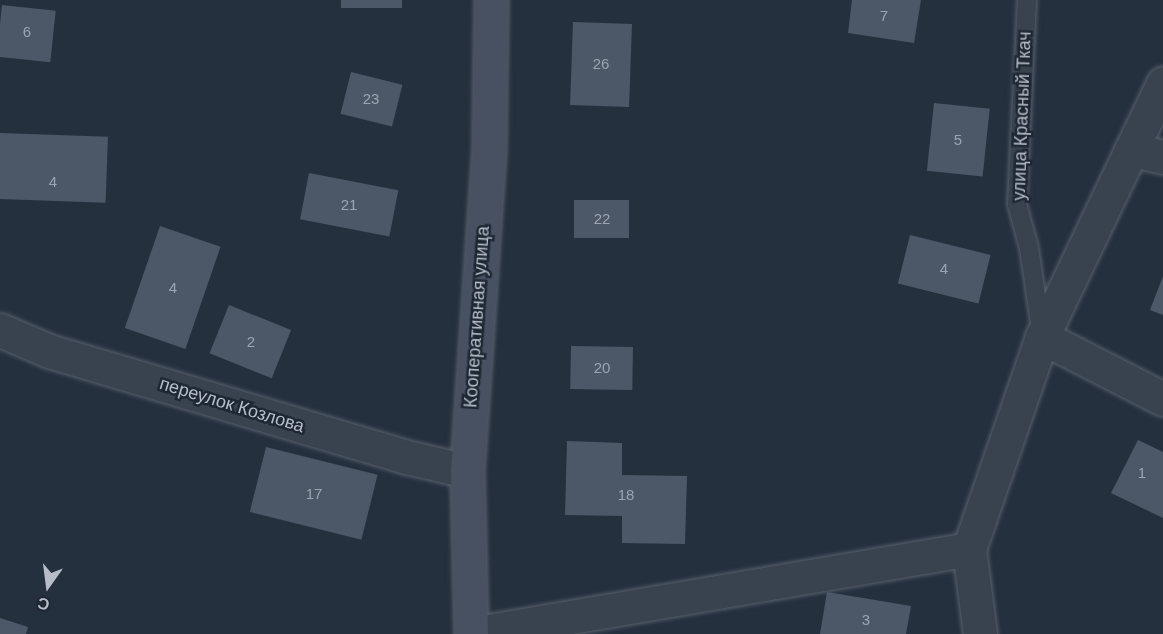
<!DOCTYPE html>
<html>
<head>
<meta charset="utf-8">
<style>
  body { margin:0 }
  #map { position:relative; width:1163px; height:634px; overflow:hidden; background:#25303f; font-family:Arial,sans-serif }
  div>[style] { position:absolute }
  .building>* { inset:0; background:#4c5768; transform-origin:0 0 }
  .roads { filter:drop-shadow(0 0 2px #57606c) drop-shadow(0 0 2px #57606c) }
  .lane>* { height:18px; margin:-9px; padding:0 9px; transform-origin:9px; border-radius:9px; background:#39424f }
  .street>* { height:33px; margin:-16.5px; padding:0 16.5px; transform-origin:16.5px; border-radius:16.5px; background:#39424f }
  .secondary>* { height:33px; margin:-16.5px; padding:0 16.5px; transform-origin:16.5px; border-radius:16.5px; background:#485162 }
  span { translate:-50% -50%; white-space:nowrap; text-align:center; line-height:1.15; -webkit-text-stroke:5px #1e2734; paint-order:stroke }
  .number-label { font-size:15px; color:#9ca4b1 }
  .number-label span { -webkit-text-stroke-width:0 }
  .street-label { font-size:18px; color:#b6bdc9 }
  .north { position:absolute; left:18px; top:556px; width:60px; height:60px; -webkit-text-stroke:4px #1e2734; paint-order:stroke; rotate:194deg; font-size:16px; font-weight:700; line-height:24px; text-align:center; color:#b6bdc9 }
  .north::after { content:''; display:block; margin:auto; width:21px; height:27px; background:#b6bdc9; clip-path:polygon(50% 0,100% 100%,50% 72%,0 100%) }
</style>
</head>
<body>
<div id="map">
  <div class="building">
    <div style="left:341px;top:0;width:61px;height:8px"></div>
    <div style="clip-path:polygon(852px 0,921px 0,914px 43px,848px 33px)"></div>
    <div style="left:2px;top:5px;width:54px;height:52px;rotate:6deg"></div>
    <div style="left:573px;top:22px;width:59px;height:83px;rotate:2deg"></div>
    <div style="left:351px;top:72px;width:53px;height:43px;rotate:14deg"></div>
    <div style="left:934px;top:103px;width:56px;height:68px;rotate:6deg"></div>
    <div style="left:0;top:133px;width:108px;height:66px;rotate:2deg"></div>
    <div style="left:309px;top:173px;width:91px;height:47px;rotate:11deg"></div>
    <div style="left:574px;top:200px;width:55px;height:38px"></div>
    <div style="left:160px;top:226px;width:64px;height:108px;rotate:19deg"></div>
    <div style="left:910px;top:235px;width:83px;height:50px;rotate:14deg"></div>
    <div style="clip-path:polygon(1163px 276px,1163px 315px,1150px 310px)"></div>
    <div style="left:229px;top:305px;width:67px;height:52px;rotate:22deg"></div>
    <div style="left:571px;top:346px;width:62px;height:43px;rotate:1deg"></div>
    <div style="clip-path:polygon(1138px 440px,1163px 452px,1163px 518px,1111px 493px)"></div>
    <div style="clip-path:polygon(567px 441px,622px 443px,622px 475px,687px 476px,685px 544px,622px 543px,622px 516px,565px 515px)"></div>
    <div style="left:266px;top:447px;width:115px;height:67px;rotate:14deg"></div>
    <div style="clip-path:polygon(827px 592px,911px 606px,906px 634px,820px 634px)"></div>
    <div style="clip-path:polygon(0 618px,28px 627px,26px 634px,0 634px)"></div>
  </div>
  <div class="roads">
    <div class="lane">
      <div style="left:1027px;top:0;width:204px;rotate:92.8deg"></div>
      <div style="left:1017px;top:204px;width:46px;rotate:74.7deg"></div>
      <div style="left:1029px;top:248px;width:82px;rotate:81.6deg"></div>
    </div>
    <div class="street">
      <div style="left:1131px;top:150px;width:33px;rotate:12deg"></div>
      <div style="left:0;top:330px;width:53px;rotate:23.2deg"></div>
      <div style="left:49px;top:351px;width:377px;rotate:16.5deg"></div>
      <div style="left:411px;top:458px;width:57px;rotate:13.1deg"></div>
      <div style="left:1042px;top:337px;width:136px;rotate:27.1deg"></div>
      <div style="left:471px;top:634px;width:505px;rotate:-9.69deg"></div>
      <div style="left:980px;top:634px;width:86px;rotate:-97.4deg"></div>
      <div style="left:969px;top:549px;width:224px;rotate:-71deg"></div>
      <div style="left:1042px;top:337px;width:281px;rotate:-64.5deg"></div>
    </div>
    <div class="secondary">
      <div style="left:471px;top:634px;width:163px;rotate:-91.4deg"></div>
      <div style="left:467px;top:471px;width:326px;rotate:-86.1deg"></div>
      <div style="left:489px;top:146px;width:146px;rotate:-89.2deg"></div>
    </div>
  </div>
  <div class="number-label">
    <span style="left:884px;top:16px">7</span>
    <span style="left:27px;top:32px">6</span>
    <span style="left:601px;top:64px">26</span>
    <span style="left:371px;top:99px">23</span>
    <span style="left:958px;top:140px">5</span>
    <span style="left:53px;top:182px">4</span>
    <span style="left:349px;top:205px">21</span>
    <span style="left:602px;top:219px">22</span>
    <span style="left:944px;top:269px">4</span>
    <span style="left:173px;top:288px">4</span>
    <span style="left:251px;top:342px">2</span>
    <span style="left:602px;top:368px">20</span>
    <span style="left:1142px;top:473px">1</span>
    <span style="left:314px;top:494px">17</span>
    <span style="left:626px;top:495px">18</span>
    <span style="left:866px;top:620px">3</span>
  </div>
  <div class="street-label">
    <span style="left:1022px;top:116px;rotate:-88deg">улица Красный Ткач</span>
    <span style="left:477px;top:317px;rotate:-86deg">Кооперативная улица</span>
    <span style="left:232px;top:405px;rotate:17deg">переулок Козлова</span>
  </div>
  <div class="north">С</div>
</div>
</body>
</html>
